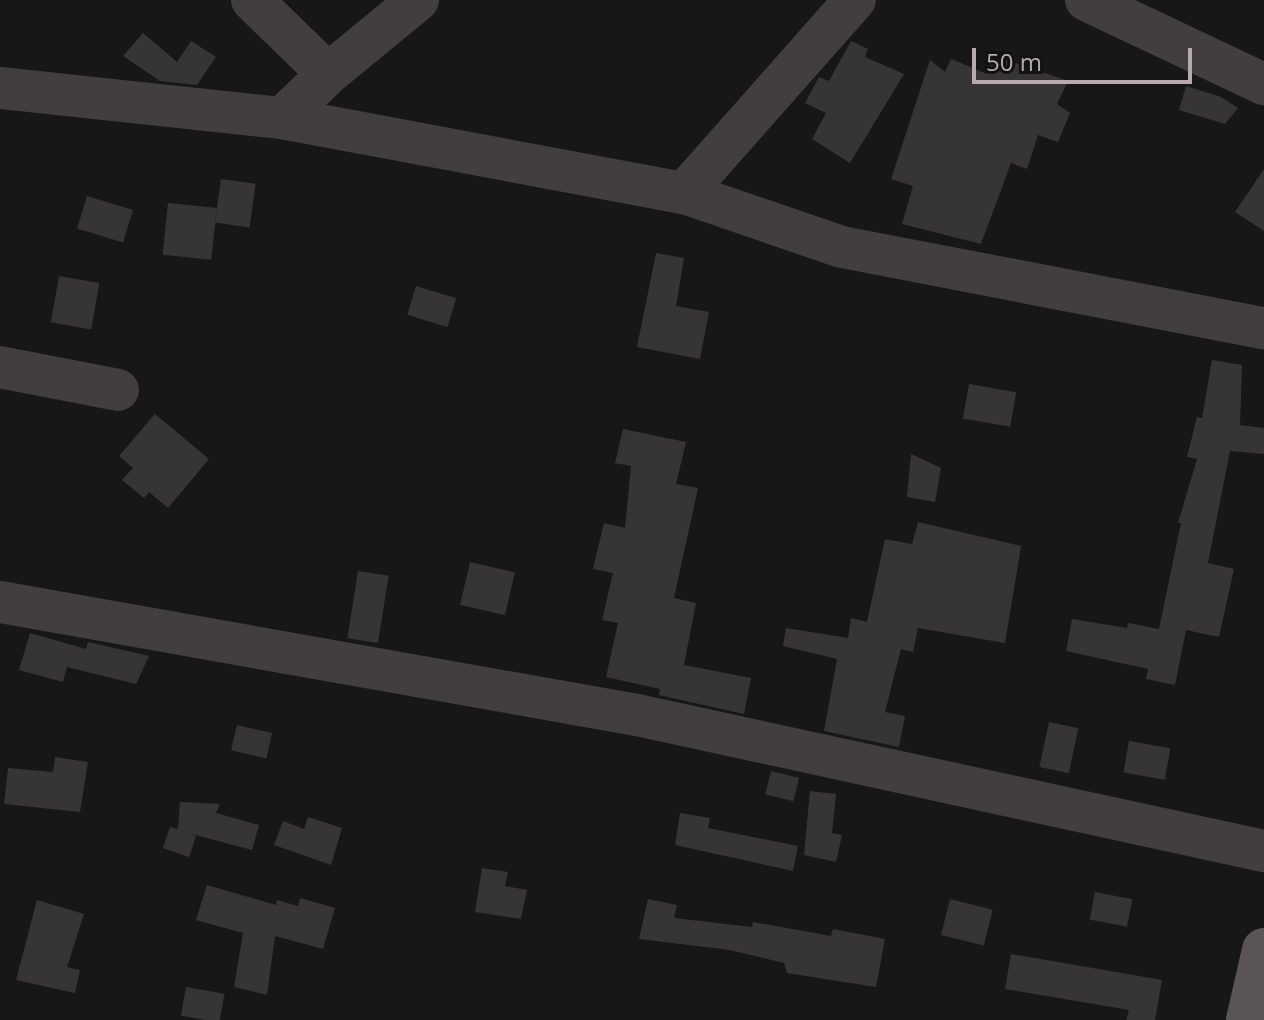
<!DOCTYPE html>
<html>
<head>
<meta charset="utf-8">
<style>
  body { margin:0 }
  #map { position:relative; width:1264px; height:1020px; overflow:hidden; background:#181717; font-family:"Open Sans",sans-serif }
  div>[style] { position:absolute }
  .building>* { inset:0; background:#373435; transform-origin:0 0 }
  .minor>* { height:42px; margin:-21px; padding:0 21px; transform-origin:21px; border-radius:21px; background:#423d3e }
  .major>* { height:44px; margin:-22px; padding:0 22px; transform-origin:22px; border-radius:22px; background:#5b5457 }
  span { translate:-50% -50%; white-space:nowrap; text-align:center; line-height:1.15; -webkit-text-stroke:7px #131212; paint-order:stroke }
  .scale { position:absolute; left:972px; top:48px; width:220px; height:36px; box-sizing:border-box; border:4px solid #b6aaaf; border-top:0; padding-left:10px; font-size:24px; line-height:28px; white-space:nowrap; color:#b6aaaf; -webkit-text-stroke:6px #131212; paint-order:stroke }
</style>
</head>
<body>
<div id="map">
  <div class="building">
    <div style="clip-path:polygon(143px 33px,177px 62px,191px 41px,216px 57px,197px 85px,160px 81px,123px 56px)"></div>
    <div style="clip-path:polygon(851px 41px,868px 49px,865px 57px,904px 74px,850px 163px,812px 139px,826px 113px,805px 103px,819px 77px,829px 81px)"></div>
    <div style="clip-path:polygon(993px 55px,1068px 81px,1057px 104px,1070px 113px,1058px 142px,1038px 135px,1027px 169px,1011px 163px,981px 244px,902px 224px,913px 186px,891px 179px,930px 60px,945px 72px,951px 59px,987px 74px)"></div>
    <div style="clip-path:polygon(1186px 86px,1221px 97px,1238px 108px,1225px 124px,1179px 110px)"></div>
    <div style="clip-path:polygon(1264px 169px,1264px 231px,1235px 212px)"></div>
    <div style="left:221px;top:179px;width:35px;height:44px;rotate:8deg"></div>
    <div style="left:87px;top:196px;width:48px;height:34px;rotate:17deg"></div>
    <div style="left:168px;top:203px;width:49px;height:52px;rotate:6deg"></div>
    <div style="clip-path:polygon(656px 253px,684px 258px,676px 306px,709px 312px,700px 359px,637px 347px)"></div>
    <div style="left:59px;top:276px;width:41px;height:47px;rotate:10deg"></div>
    <div style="left:416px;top:286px;width:42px;height:30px;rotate:17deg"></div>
    <div style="clip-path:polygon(1212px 360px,1242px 365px,1240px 425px,1264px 428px,1264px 454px,1230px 451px,1208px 563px,1234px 569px,1219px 637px,1186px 630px,1175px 685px,1146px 679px,1148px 669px,1066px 651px,1072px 619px,1127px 628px,1128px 623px,1159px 629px,1181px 523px,1178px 523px,1197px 459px,1187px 457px,1197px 417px,1202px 418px)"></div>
    <div style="left:969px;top:384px;width:48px;height:35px;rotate:10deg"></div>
    <div style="clip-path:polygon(155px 414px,209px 459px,168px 508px,149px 492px,144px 498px,122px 480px,133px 468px,119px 456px)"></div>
    <div style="clip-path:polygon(623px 429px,686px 442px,676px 484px,698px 488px,674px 598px,696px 603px,684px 665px,751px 678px,744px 714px,659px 695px,660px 689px,606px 677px,618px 623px,602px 620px,613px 573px,593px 569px,604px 523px,625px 528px,631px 466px,615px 463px)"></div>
    <div style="clip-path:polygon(911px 454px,941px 468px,935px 502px,907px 497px)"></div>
    <div style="clip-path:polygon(918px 522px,1021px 546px,1005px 643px,918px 628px,913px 652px,901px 649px,885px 712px,905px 716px,899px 747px,824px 731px,837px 659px,783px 646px,786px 628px,848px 638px,851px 618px,867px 622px,885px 539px,912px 544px)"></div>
    <div style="left:470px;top:562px;width:46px;height:44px;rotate:13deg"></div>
    <div style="left:358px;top:571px;width:31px;height:68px;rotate:9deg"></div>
    <div style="clip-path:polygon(30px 633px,86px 649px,88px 642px,149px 656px,136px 684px,67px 667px,63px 682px,19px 670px)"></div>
    <div style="left:1049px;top:722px;width:30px;height:46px;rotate:12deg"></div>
    <div style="left:237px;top:725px;width:36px;height:26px;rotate:13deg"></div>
    <div style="left:1129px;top:741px;width:42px;height:32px;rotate:10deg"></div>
    <div style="clip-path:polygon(55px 757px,88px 762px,80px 812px,4px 804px,8px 768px,53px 772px)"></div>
    <div style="left:771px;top:771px;width:29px;height:24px;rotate:14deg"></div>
    <div style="clip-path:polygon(810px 791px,836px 794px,832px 833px,842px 835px,836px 862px,804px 855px)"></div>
    <div style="clip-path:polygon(180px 802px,220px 804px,216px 813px,259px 825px,252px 850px,188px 833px,196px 836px,189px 857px,163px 848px,170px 827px,178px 829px)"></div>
    <div style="clip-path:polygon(680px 813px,710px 818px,708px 828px,798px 846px,793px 871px,675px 845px)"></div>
    <div style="clip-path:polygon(308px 817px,342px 828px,331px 865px,274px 845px,283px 821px,304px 829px)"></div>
    <div style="clip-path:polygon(482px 868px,508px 872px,505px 886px,527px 890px,521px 919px,475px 912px)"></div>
    <div style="clip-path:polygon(207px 885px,276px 905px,277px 900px,298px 906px,300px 898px,335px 908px,323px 949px,275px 936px,267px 995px,234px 987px,243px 933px,196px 920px)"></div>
    <div style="left:1095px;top:892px;width:38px;height:28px;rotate:11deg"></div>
    <div style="clip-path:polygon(648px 899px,677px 905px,674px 918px,752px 927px,753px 922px,831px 936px,833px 929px,885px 939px,876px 987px,787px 973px,784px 963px,730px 950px,639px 939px)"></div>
    <div style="left:950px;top:899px;width:44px;height:37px;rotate:14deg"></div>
    <div style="clip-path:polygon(37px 900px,84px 914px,67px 967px,80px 970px,75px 993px,16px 980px)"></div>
    <div style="clip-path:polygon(1011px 954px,1162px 980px,1155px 1020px,1126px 1020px,1129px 1010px,1005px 989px)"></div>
    <div style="left:186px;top:987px;width:39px;height:29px;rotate:10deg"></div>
  </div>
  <div class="minor">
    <div style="left:252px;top:0;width:106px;rotate:44.2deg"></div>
    <div style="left:418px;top:0;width:117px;rotate:140.6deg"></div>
    <div style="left:328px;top:74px;width:64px;rotate:136.3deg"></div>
    <div style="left:282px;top:118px;width:409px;rotate:10.6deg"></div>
    <div style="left:684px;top:193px;width:167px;rotate:18.9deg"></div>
    <div style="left:842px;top:247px;width:430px;rotate:10.9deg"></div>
    <div style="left:1086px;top:0;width:197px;rotate:25.3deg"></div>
    <div style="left:0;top:88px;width:284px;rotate:6.1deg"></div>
    <div style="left:684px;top:193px;width:258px;rotate:-48.5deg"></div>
    <div style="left:0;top:367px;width:120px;rotate:11deg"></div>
    <div style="left:0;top:602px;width:647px;rotate:10.06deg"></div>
    <div style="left:637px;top:715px;width:642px;rotate:12.24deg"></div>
  </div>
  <div class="major">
    <div style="left:1248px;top:1020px;width:72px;rotate:-77.1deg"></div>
  </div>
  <div class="scale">50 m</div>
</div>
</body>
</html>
